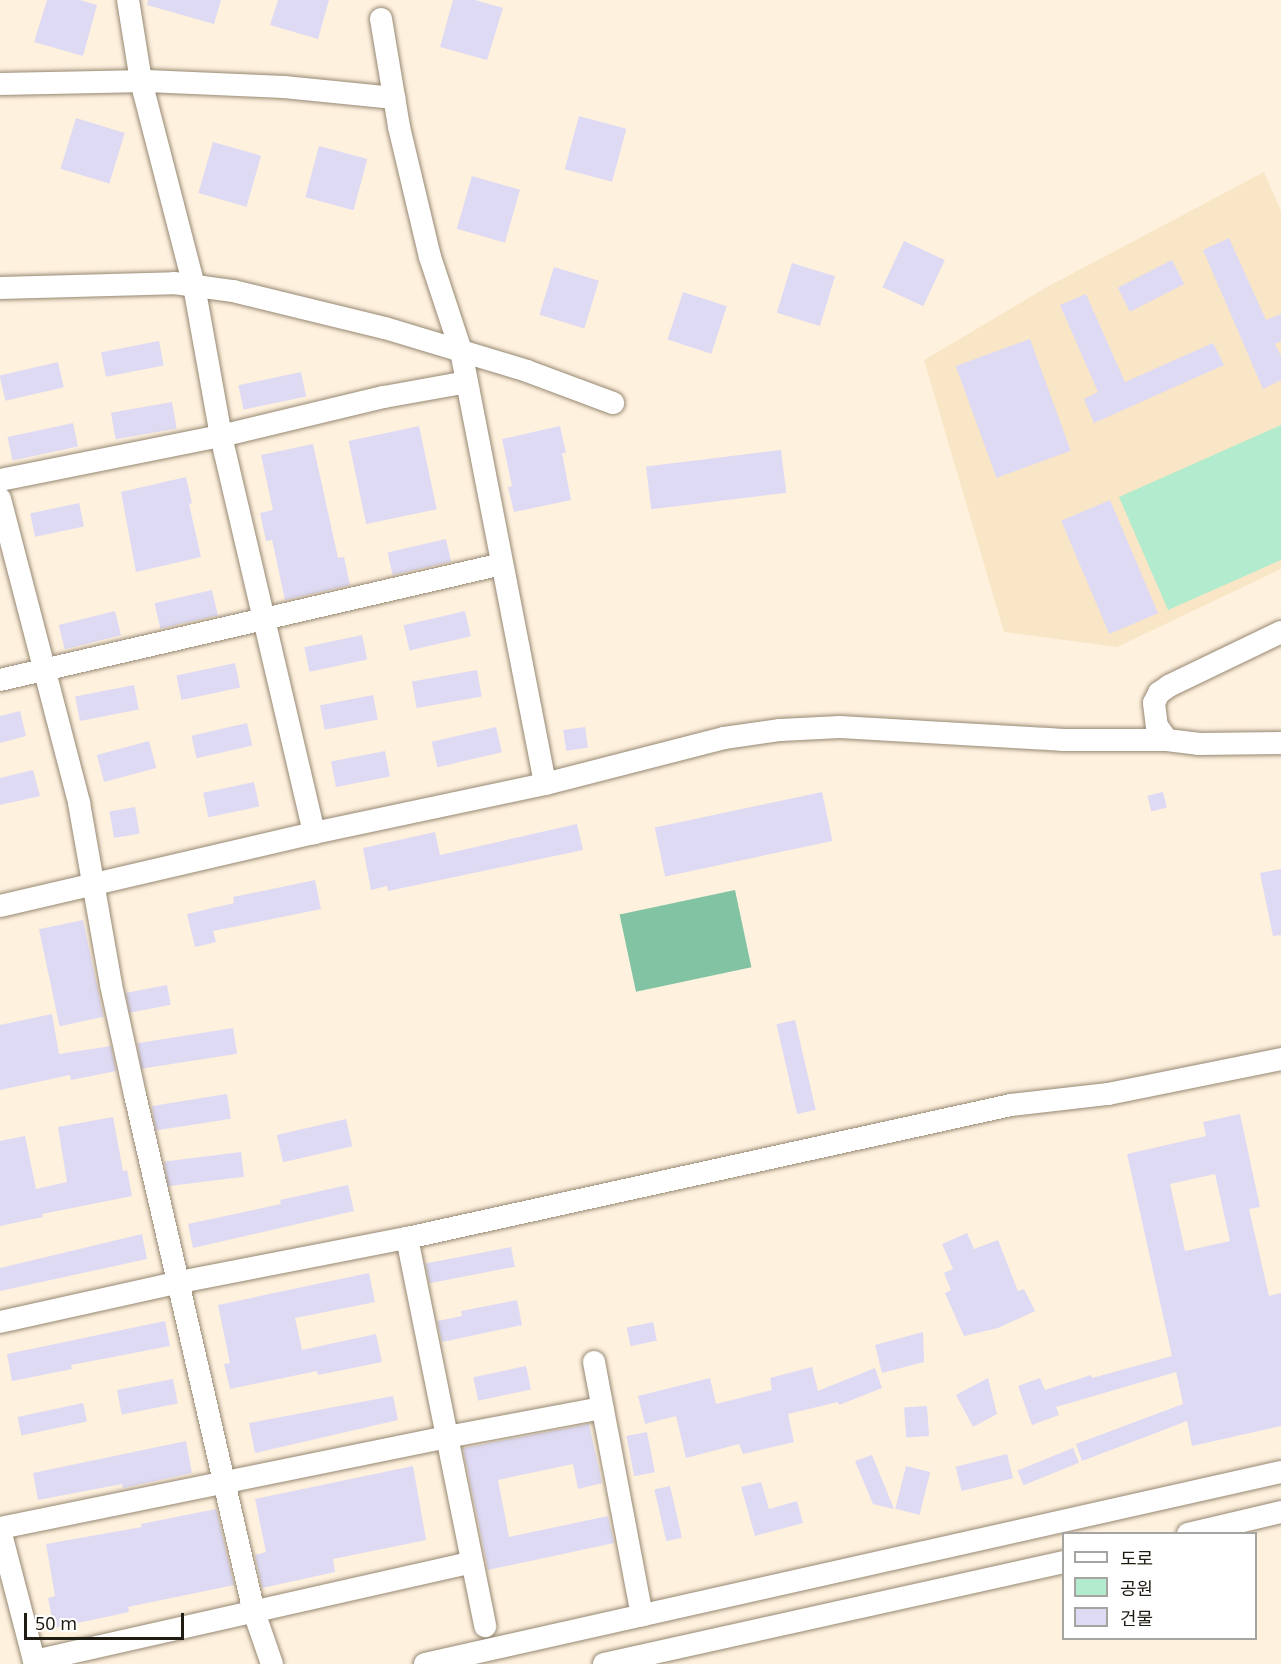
<!DOCTYPE html>
<html>
<head>
<meta charset="utf-8">
<style>
  body { margin:0 }
  #map { position:relative; width:1281px; height:1664px; overflow:hidden; background:#fef1de; font-family:"Noto Sans","Noto Sans KR",sans-serif }
  div>[style] { position:absolute }
  .built>* { inset:0; background:#f9e6c7 }
  .green>* { inset:0; background:#b2ebce }
  .forest>* { inset:0; background:#82c3a4; transform-origin:0 0 }
  .building>* { inset:0; background:#dedaf4; transform-origin:0 0 }
  .roads { filter:drop-shadow(0 0 2px #968872) drop-shadow(0 0 2px #968872) }
  .minor>* { height:22px; margin:-11px; padding:0 11px; transform-origin:11px; border-radius:11px; background:#fff }
  span { translate:-50% -50%; white-space:nowrap; text-align:center; line-height:1.15; -webkit-text-stroke:6px #fff; paint-order:stroke }
  .legend { position:absolute; left:1062px; top:1532px; width:195px; height:108px; box-sizing:border-box; background:#fff; border:2px solid #a6a4a1; margin:0; padding:8px 10px; list-style:none; font-size:18px; color:#211c13 }
  .legend li { display:flex; align-items:center; gap:12px; height:30px }
  .legend b { width:30px; border:2px solid #a6a4a1 }
  .scale { position:absolute; left:24px; top:1613px; width:160px; height:27px; box-sizing:border-box; border:3px solid #211c13; border-top:0; padding-left:8px; font-size:18px; line-height:21px; white-space:nowrap; color:#211c13; -webkit-text-stroke:4px #fff; paint-order:stroke }
</style>
</head>
<body>
<div id="map">
  <div class="built">
    <div style="clip-path:polygon(1264px 172px,1281px 211px,1281px 569px,1117px 647px,1004px 632px,924px 360px,1047px 287px)"></div>
  </div>
  <div class="green">
    <div style="clip-path:polygon(1281px 425px,1281px 560px,1168px 610px,1119px 497px)"></div>
  </div>
  <div class="forest">
    <div style="left:735px;top:890px;width:79px;height:118px;rotate:78deg"></div>
  </div>
  <div class="building">
    <div style="clip-path:polygon(47px 0,80px 0,97px 5px,83px 56px,34px 42px)"></div>
    <div style="clip-path:polygon(148px 0,221px 0,214px 24px,147px 5px)"></div>
    <div style="clip-path:polygon(278px 0,329px 0,318px 39px,270px 25px)"></div>
    <div style="clip-path:polygon(453px 0,475px 0,503px 8px,487px 60px,440px 47px)"></div>
    <div style="left:579px;top:116px;width:49px;height:55px;rotate:15deg"></div>
    <div style="left:76px;top:118px;width:51px;height:53px;rotate:17deg"></div>
    <div style="left:213px;top:142px;width:50px;height:53px;rotate:16deg"></div>
    <div style="left:319px;top:146px;width:50px;height:53px;rotate:15deg"></div>
    <div style="left:472px;top:176px;width:50px;height:55px;rotate:16deg"></div>
    <div style="clip-path:polygon(1229px 238px,1266px 320px,1281px 314px,1281px 341px,1275px 344px,1281px 356px,1281px 380px,1263px 389px,1203px 250px)"></div>
    <div style="left:904px;top:241px;width:45px;height:51px;rotate:25deg"></div>
    <div style="left:1172px;top:260px;width:27px;height:61px;rotate:63deg"></div>
    <div style="left:792px;top:263px;width:45px;height:52px;rotate:17deg"></div>
    <div style="left:554px;top:267px;width:47px;height:50px;rotate:17deg"></div>
    <div style="left:683px;top:292px;width:46px;height:50px;rotate:18deg"></div>
    <div style="clip-path:polygon(1086px 294px,1125px 382px,1213px 343px,1224px 365px,1094px 423px,1084px 399px,1098px 392px,1060px 305px)"></div>
    <div style="left:1030px;top:339px;width:119px;height:79px;rotate:70deg"></div>
    <div style="left:159px;top:341px;width:25px;height:59px;rotate:79deg"></div>
    <div style="left:58px;top:362px;width:26px;height:60px;rotate:77deg"></div>
    <div style="left:301px;top:372px;width:25px;height:64px;rotate:78deg"></div>
    <div style="left:172px;top:402px;width:27px;height:62px;rotate:80deg"></div>
    <div style="left:73px;top:423px;width:24px;height:67px;rotate:78deg"></div>
    <div style="left:419px;top:426px;width:85px;height:72px;rotate:78deg"></div>
    <div style="clip-path:polygon(560px 426px,566px 453px,562px 453px,571px 500px,514px 512px,508px 487px,512px 486px,502px 439px)"></div>
    <div style="clip-path:polygon(313px 444px,338px 558px,344px 557px,350px 585px,285px 600px,272px 540px,266px 541px,260px 513px,273px 510px,261px 455px)"></div>
    <div style="left:781px;top:450px;width:43px;height:136px;rotate:83deg"></div>
    <div style="clip-path:polygon(186px 477px,192px 503px,189px 504px,201px 557px,136px 572px,121px 492px)"></div>
    <div style="left:1110px;top:500px;width:123px;height:53px;rotate:67deg"></div>
    <div style="left:79px;top:503px;width:24px;height:50px;rotate:78deg"></div>
    <div style="left:446px;top:539px;width:23px;height:60px;rotate:77deg"></div>
    <div style="left:212px;top:590px;width:26px;height:59px;rotate:77deg"></div>
    <div style="left:115px;top:611px;width:25px;height:58px;rotate:76deg"></div>
    <div style="left:465px;top:611px;width:26px;height:63px;rotate:77deg"></div>
    <div style="left:362px;top:635px;width:25px;height:59px;rotate:78deg"></div>
    <div style="left:235px;top:663px;width:25px;height:60px;rotate:78deg"></div>
    <div style="left:477px;top:670px;width:27px;height:66px;rotate:80deg"></div>
    <div style="left:134px;top:685px;width:25px;height:60px;rotate:79deg"></div>
    <div style="left:373px;top:695px;width:25px;height:54px;rotate:79deg"></div>
    <div style="clip-path:polygon(20px 711px,26px 736px,0 743px,0 716px)"></div>
    <div style="left:247px;top:723px;width:23px;height:57px;rotate:77deg"></div>
    <div style="left:496px;top:727px;width:26px;height:66px;rotate:77deg"></div>
    <div style="left:585px;top:727px;width:21px;height:22px;rotate:82deg"></div>
    <div style="left:149px;top:741px;width:28px;height:54px;rotate:75deg"></div>
    <div style="left:385px;top:751px;width:26px;height:55px;rotate:79deg"></div>
    <div style="clip-path:polygon(33px 770px,40px 796px,0 805px,0 778px)"></div>
    <div style="left:254px;top:782px;width:25px;height:52px;rotate:78deg"></div>
    <div style="left:822px;top:792px;width:50px;height:171px;rotate:78deg"></div>
    <div style="left:1163px;top:792px;width:16px;height:16px;rotate:76deg"></div>
    <div style="left:135px;top:807px;width:27px;height:26px;rotate:80deg"></div>
    <div style="clip-path:polygon(577px 824px,583px 850px,388px 891px,387px 886px,371px 890px,363px 848px,435px 832px,440px 855px)"></div>
    <div style="clip-path:polygon(1281px 869px,1281px 935px,1273px 936px,1260px 873px)"></div>
    <div style="clip-path:polygon(315px 880px,321px 909px,213px 931px,216px 942px,195px 947px,187px 914px,234px 903px,233px 897px)"></div>
    <div style="left:83px;top:920px;width:99px;height:45px;rotate:78deg"></div>
    <div style="left:167px;top:985px;width:20px;height:42px;rotate:79deg"></div>
    <div style="clip-path:polygon(52px 1014px,59px 1054px,111px 1046px,116px 1071px,71px 1080px,70px 1075px,0 1090px,0 1025px)"></div>
    <div style="left:795px;top:1020px;width:92px;height:19px;rotate:77deg"></div>
    <div style="left:233px;top:1028px;width:26px;height:97px;rotate:81deg"></div>
    <div style="left:227px;top:1094px;width:25px;height:76px;rotate:81deg"></div>
    <div style="clip-path:polygon(evenodd,1240px 1114px,1260px 1207px,1249px 1209px,1269px 1296px,1281px 1293px,1281px 1426px,1192px 1446px,1187px 1421px,1082px 1461px,1076px 1444px,1183px 1404px,1176px 1372px,1056px 1407px,1059px 1415px,1032px 1425px,1018px 1386px,1040px 1378px,1045px 1390px,1091px 1375px,1092px 1378px,1172px 1356px,1127px 1154px,1206px 1136px,1203px 1122px,1240px 1114px,1215px 1174px,1230px 1241px,1185px 1251px,1170px 1184px,1215px 1174px)"></div>
    <div style="clip-path:polygon(113px 1117px,123px 1171px,127px 1170px,132px 1196px,42px 1214px,43px 1217px,0 1226px,0 1141px,25px 1136px,36px 1189px,67px 1182px,58px 1127px)"></div>
    <div style="left:346px;top:1119px;width:28px;height:71px;rotate:77deg"></div>
    <div style="left:241px;top:1152px;width:25px;height:77px;rotate:83deg"></div>
    <div style="clip-path:polygon(348px 1185px,354px 1211px,193px 1248px,188px 1224px,281px 1204px,280px 1200px)"></div>
    <div style="clip-path:polygon(967px 1233px,974px 1249px,998px 1240px,1018px 1291px,1024px 1289px,1035px 1311px,998px 1328px,964px 1336px,945px 1293px,951px 1290px,944px 1273px,953px 1269px,942px 1244px)"></div>
    <div style="clip-path:polygon(142px 1234px,147px 1259px,0 1291px,0 1268px)"></div>
    <div style="left:511px;top:1247px;width:20px;height:87px;rotate:79deg"></div>
    <div style="clip-path:polygon(369px 1273px,375px 1302px,295px 1318px,302px 1350px,376px 1334px,382px 1362px,318px 1375px,317px 1371px,230px 1389px,224px 1364px,230px 1363px,218px 1305px)"></div>
    <div style="clip-path:polygon(517px 1300px,522px 1325px,442px 1342px,437px 1321px,462px 1316px,461px 1311px)"></div>
    <div style="clip-path:polygon(165px 1321px,170px 1346px,71px 1365px,72px 1369px,12px 1381px,7px 1354px)"></div>
    <div style="left:653px;top:1322px;width:19px;height:27px;rotate:78deg"></div>
    <div style="clip-path:polygon(923px 1332px,924px 1362px,882px 1373px,875px 1345px)"></div>
    <div style="left:526px;top:1366px;width:24px;height:54px;rotate:78deg"></div>
    <div style="clip-path:polygon(812px 1367px,818px 1391px,875px 1368px,882px 1388px,839px 1405px,838px 1402px,788px 1414px,794px 1442px,743px 1454px,739px 1444px,686px 1458px,676px 1416px,645px 1424px,638px 1396px,710px 1378px,716px 1404px,772px 1390px,770px 1378px)"></div>
    <div style="clip-path:polygon(988px 1378px,997px 1414px,973px 1427px,956px 1395px)"></div>
    <div style="left:173px;top:1379px;width:25px;height:57px;rotate:79deg"></div>
    <div style="clip-path:polygon(393px 1396px,398px 1420px,255px 1453px,249px 1423px)"></div>
    <div style="left:83px;top:1403px;width:19px;height:67px;rotate:78deg"></div>
    <div style="left:927px;top:1406px;width:30px;height:23px;rotate:86deg"></div>
    <div style="clip-path:polygon(589px 1424px,602px 1483px,578px 1489px,573px 1464px,498px 1480px,509px 1537px,608px 1516px,614px 1543px,488px 1570px,463px 1448px)"></div>
    <div style="left:647px;top:1432px;width:41px;height:21px;rotate:79deg"></div>
    <div style="clip-path:polygon(186px 1441px,192px 1473px,123px 1488px,122px 1484px,38px 1500px,33px 1473px)"></div>
    <div style="left:1073px;top:1448px;width:16px;height:60px;rotate:68deg"></div>
    <div style="left:1007px;top:1454px;width:25px;height:53px;rotate:76deg"></div>
    <div style="clip-path:polygon(872px 1455px,894px 1509px,873px 1504px,855px 1461px)"></div>
    <div style="clip-path:polygon(413px 1466px,426px 1540px,333px 1559px,335px 1572px,262px 1588px,255px 1555px,266px 1552px,255px 1499px)"></div>
    <div style="left:906px;top:1466px;width:25px;height:44px;rotate:14deg"></div>
    <div style="clip-path:polygon(761px 1482px,769px 1509px,797px 1501px,803px 1523px,755px 1536px,741px 1487px)"></div>
    <div style="left:670px;top:1486px;width:53px;height:16px;rotate:77deg"></div>
    <div style="clip-path:polygon(216px 1509px,234px 1585px,128px 1607px,129px 1612px,54px 1628px,48px 1598px,55px 1596px,46px 1544px,142px 1527px,141px 1524px)"></div>
  </div>
  <div class="roads">
    <div class="minor">
      <div style="left:128px;top:0;width:82px;rotate:80.9deg"></div>
      <div style="left:141px;top:81px;width:212px;rotate:75.5deg"></div>
      <div style="left:194px;top:286px;width:152px;rotate:79.8deg"></div>
      <div style="left:221px;top:436px;width:408px;rotate:76.8deg"></div>
      <div style="left:381px;top:19px;width:109px;rotate:80.5deg"></div>
      <div style="left:399px;top:127px;width:134px;rotate:76.6deg"></div>
      <div style="left:430px;top:257px;width:99px;rotate:71.7deg"></div>
      <div style="left:461px;top:351px;width:441px;rotate:79deg"></div>
      <div style="left:0;top:84px;width:147px;rotate:-1.2deg"></div>
      <div style="left:147px;top:81px;width:137px;rotate:2.5deg"></div>
      <div style="left:284px;top:87px;width:111px;rotate:5.7deg"></div>
      <div style="left:0;top:288px;width:174px;rotate:-1.6deg"></div>
      <div style="left:174px;top:283px;width:60px;rotate:7.7deg"></div>
      <div style="left:233px;top:291px;width:156px;rotate:13.7deg"></div>
      <div style="left:385px;top:328px;width:148px;rotate:16.8deg"></div>
      <div style="left:527px;top:371px;width:92px;rotate:20.4deg"></div>
      <div style="left:0;top:480px;width:225px;rotate:-11.3deg"></div>
      <div style="left:221px;top:436px;width:168px;rotate:-13.5deg"></div>
      <div style="left:384px;top:397px;width:84px;rotate:-10.2deg"></div>
      <div style="left:0;top:499px;width:314px;rotate:75.4deg"></div>
      <div style="left:79px;top:803px;width:185px;rotate:80deg"></div>
      <div style="left:111px;top:985px;width:113px;rotate:77.7deg"></div>
      <div style="left:135px;top:1095px;width:531px;rotate:77.04deg"></div>
      <div style="left:254px;top:1612px;width:55px;rotate:70.9deg"></div>
      <div style="left:1281px;top:632px;width:124px;rotate:154.3deg"></div>
      <div style="left:1169px;top:686px;width:12px;rotate:145deg"></div>
      <div style="left:1159px;top:693px;width:11px;rotate:117deg"></div>
      <div style="left:1154px;top:703px;width:23px;rotate:83deg"></div>
      <div style="left:1157px;top:726px;width:17px;rotate:54deg"></div>
      <div style="left:1167px;top:740px;width:31px;rotate:7deg"></div>
      <div style="left:1198px;top:744px;width:83px;rotate:-0.7deg"></div>
      <div style="left:0;top:680px;width:515px;rotate:-13.01deg"></div>
      <div style="left:0;top:906px;width:322px;rotate:-13.1deg"></div>
      <div style="left:314px;top:833px;width:236px;rotate:-12deg"></div>
      <div style="left:545px;top:784px;width:185px;rotate:-14.4deg"></div>
      <div style="left:724px;top:738px;width:57px;rotate:-8.1deg"></div>
      <div style="left:780px;top:730px;width:60px;rotate:-2.9deg"></div>
      <div style="left:840px;top:727px;width:224px;rotate:3.3deg"></div>
      <div style="left:1064px;top:740px;width:103px"></div>
      <div style="left:407px;top:1238px;width:396px;rotate:78.6deg"></div>
      <div style="left:0;top:1322px;width:184px;rotate:-12.5deg"></div>
      <div style="left:180px;top:1282px;width:231px;rotate:-11deg"></div>
      <div style="left:407px;top:1238px;width:618px;rotate:-12.42deg"></div>
      <div style="left:1011px;top:1105px;width:98px;rotate:-6.5deg"></div>
      <div style="left:1108px;top:1094px;width:177px;rotate:-11.4deg"></div>
      <div style="left:594px;top:1362px;width:258px;rotate:79.3deg"></div>
      <div style="left:0;top:1528px;width:456px;rotate:-11.5deg"></div>
      <div style="left:447px;top:1437px;width:158px;rotate:-10.6deg"></div>
      <div style="left:0;top:1530px;width:138px;rotate:75.4deg"></div>
      <div style="left:1188px;top:1534px;width:96px;rotate:-13.3deg"></div>
      <div style="left:34px;top:1661px;width:449px;rotate:-12.7deg"></div>
      <div style="left:425px;top:1664px;width:877px;rotate:-12.64deg"></div>
      <div style="left:604px;top:1664px;width:471px;rotate:-12.5deg"></div>
    </div>
  </div>
  <ul class="legend">
  <li><b style="height:8px;background:#fff"></b>도로</li>
  <li><b style="height:16px;background:#b2ebce"></b>공원</li>
  <li><b style="height:16px;background:#dedaf4"></b>건물</li>
  </ul>
  <div class="scale">50 m</div>
</div>
</body>
</html>
